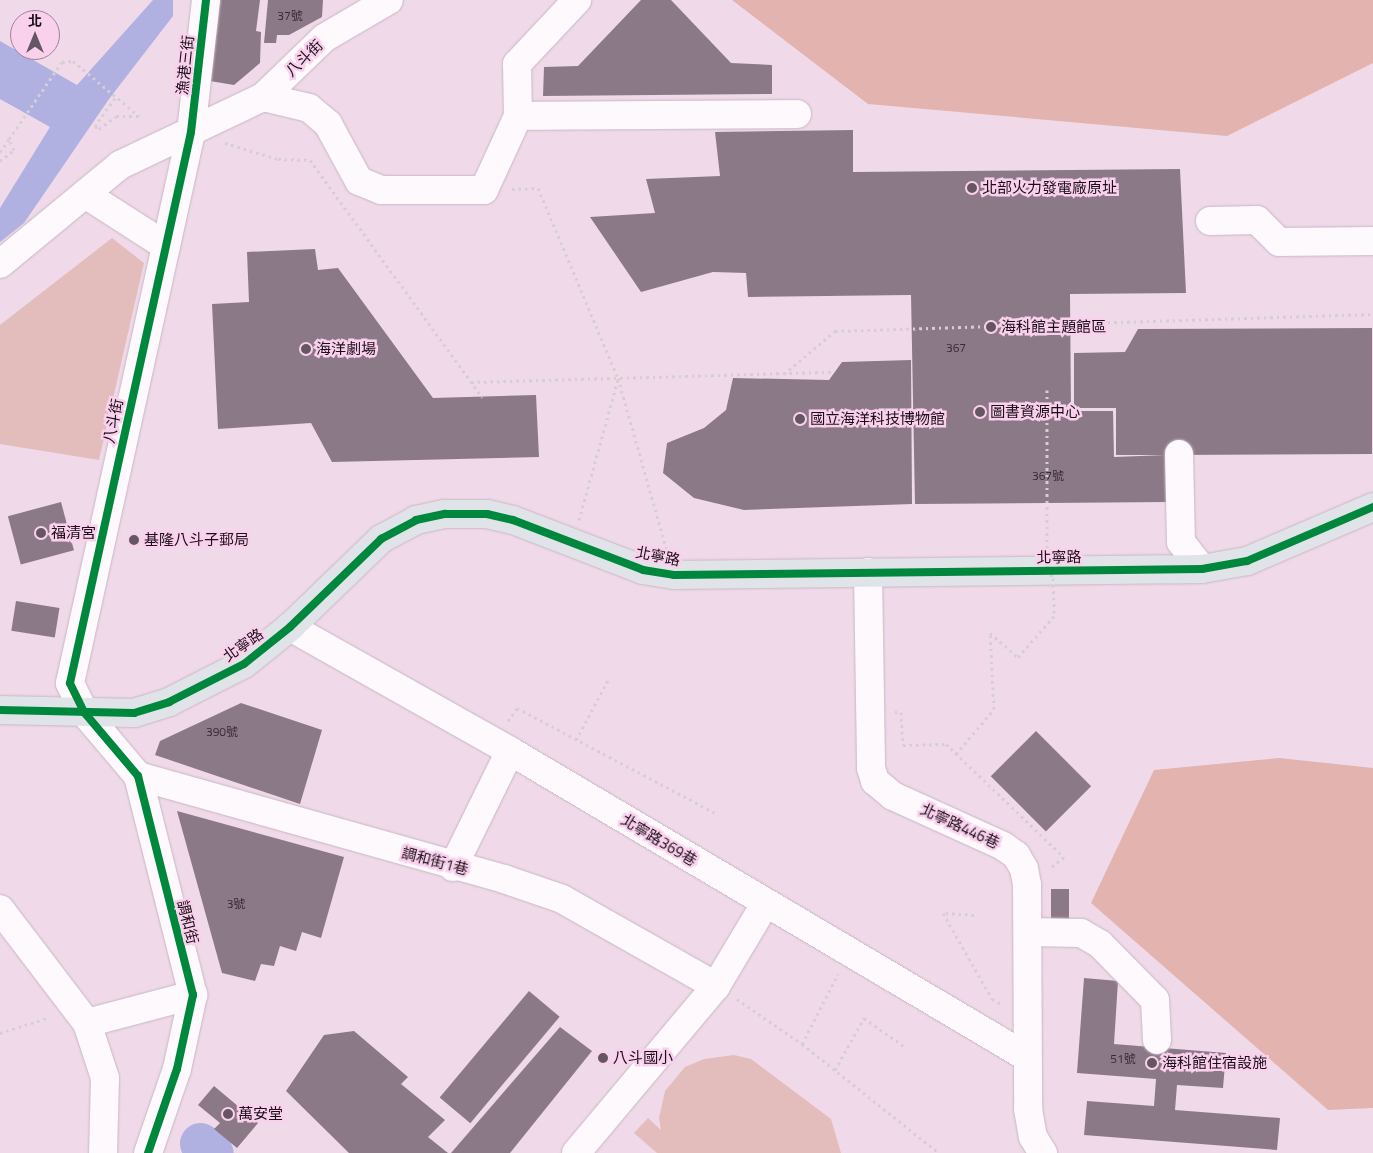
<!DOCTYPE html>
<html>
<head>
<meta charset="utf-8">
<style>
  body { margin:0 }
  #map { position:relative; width:1373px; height:1153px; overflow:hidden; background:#f0daea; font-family:"Titillium Web","Noto Sans TC",sans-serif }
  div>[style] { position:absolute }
  .green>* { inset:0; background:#e3bcbc }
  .forest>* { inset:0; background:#e3b3af }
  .water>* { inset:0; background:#b0b1e0 }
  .river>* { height:41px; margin:-20.5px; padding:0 20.5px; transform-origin:20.5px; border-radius:20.5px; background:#b0b1e0 }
  .building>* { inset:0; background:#8c7988; transform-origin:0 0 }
  .path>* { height:3px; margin-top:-1.5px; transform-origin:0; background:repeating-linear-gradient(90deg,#d5cfd3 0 2.5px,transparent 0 6.5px) }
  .roads { filter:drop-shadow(0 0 1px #c8b7c3) drop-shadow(0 0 1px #c8b7c3) }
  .minor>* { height:28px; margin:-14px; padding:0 14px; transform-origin:14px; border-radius:14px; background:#fdf9fc }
  .major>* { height:28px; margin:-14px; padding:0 14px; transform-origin:14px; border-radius:14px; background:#e0e4e8 }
  .path-bridge>* { height:3px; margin-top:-1.5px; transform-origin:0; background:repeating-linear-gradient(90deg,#d5cfd3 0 2.5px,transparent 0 6.5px) }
  .cycleway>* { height:8px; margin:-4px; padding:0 4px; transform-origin:4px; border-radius:4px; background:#00873e }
  .dots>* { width:14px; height:14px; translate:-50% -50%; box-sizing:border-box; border:2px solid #f9d1ed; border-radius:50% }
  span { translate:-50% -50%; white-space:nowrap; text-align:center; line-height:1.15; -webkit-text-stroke:5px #f9d1ed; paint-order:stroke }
  .number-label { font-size:12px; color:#372934 }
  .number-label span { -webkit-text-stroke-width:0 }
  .street-label { font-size:15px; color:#1b0e18 }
  .poi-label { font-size:15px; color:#1b0e18 }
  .left { translate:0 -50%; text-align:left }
  .north { position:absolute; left:10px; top:10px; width:50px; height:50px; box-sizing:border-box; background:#f9d1ed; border:1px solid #a08398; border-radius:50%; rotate:0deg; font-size:14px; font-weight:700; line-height:20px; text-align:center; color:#1b0e18 }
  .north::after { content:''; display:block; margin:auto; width:18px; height:22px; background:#665562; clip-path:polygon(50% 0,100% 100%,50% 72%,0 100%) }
</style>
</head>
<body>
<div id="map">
  <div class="green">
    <div style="clip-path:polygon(112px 238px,144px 263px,99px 460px,0 444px,0 325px)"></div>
    <div style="clip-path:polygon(734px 1055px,751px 1059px,831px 1119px,841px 1153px,657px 1153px,634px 1133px,648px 1118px,661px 1130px,659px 1118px,665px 1091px,685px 1067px,704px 1059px)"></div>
  </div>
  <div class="forest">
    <div style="clip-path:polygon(732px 0,1373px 0,1373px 63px,1227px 136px,868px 104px)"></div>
    <div style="clip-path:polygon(1279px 758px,1373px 768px,1373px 1108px,1328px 1110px,1091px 903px,1154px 770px)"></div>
  </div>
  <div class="water">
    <div style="clip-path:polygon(153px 0,173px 0,173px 16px,109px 99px,24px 223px,0 242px,0 208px,50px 127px,0 99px,0 41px,77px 85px)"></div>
  </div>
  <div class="river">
    <div style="left:200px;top:1143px;width:16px;rotate:38deg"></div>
  </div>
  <div class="building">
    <div style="clip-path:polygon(219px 0,260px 0,256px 31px,261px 32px,260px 63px,234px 85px,210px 81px)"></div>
    <div style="clip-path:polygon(268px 0,323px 0,322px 17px,289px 35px,277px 35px,276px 43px,264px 43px)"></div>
    <div style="clip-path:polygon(641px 0,671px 0,731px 63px,772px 65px,772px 94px,543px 96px,544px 67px,578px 66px)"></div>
    <div style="clip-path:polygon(853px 130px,853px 172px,1180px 169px,1186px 293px,1070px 294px,1071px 411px,1113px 411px,1114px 457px,1166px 455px,1116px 455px,1116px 408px,1074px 408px,1074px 353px,1125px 352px,1138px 329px,1372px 328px,1372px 454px,1167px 455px,1168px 502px,915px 504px,911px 295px,748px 297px,746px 273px,713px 272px,641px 292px,590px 217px,655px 213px,646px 179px,720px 176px,715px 132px)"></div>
    <div style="clip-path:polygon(315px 249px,318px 270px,338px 268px,433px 398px,536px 395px,539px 457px,332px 462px,311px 423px,218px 429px,212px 304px,249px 302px,247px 252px)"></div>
    <div style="clip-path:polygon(911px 360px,912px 504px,744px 510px,694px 498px,663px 473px,667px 443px,704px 428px,726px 410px,733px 378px,829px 380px,842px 362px)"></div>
    <div style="left:61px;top:502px;width:50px;height:55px;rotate:75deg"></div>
    <div style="left:16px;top:601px;width:44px;height:30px;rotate:9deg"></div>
    <div style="clip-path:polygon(241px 703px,322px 730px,300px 804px,155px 755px,160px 741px)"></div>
    <div style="left:1036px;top:731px;width:78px;height:64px;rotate:45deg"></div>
    <div style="clip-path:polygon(177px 811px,344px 857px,321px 938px,302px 932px,296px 951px,280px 946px,274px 966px,261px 964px,255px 981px,222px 973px)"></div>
    <div style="left:1051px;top:889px;width:18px;height:37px"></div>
    <div style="clip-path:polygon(1084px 978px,1118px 981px,1114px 1044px,1226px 1053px,1223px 1088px,1177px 1085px,1175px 1110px,1280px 1118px,1277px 1150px,1084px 1135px,1087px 1101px,1154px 1106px,1156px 1079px,1077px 1073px)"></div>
    <div style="left:529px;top:991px;width:40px;height:139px;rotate:40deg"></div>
    <div style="clip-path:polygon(560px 1027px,592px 1051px,510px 1153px,451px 1153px)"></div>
    <div style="clip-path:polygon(354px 1031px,408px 1077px,401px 1084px,445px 1120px,428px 1137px,448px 1153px,349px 1153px,286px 1091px,324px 1035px)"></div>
    <div style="clip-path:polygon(214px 1086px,258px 1123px,237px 1148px,214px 1129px,220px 1123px,198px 1105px)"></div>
  </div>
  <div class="path">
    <div style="left:115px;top:98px;width:34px;rotate:126deg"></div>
    <div style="left:95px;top:126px;width:5px;rotate:37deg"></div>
    <div style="left:99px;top:129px;width:21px;rotate:-37deg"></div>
    <div style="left:116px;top:116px;width:22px"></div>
    <div style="left:225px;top:143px;width:55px;rotate:16.8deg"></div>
    <div style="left:278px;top:159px;width:32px;rotate:2deg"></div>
    <div style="left:310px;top:160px;width:293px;rotate:54deg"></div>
    <div style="left:0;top:152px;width:16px;rotate:-55deg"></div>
    <div style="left:0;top:161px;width:18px;rotate:-38deg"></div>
    <div style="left:14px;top:150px;width:12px;rotate:-114deg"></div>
    <div style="left:9px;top:139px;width:93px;rotate:-55.5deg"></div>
    <div style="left:62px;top:62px;width:11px;rotate:-5deg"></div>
    <div style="left:73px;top:61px;width:86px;rotate:39.8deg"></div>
    <div style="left:512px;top:189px;width:26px;rotate:-2deg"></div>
    <div style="left:538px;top:188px;width:206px;rotate:67.2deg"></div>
    <div style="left:618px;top:378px;width:177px;rotate:74.2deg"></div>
    <div style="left:784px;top:374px;width:67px;rotate:-40.1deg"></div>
    <div style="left:835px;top:331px;width:538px;rotate:-1.81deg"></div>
    <div style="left:471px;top:382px;width:364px;rotate:-1.6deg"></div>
    <div style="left:579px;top:520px;width:146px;rotate:-74.5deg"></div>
    <div style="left:990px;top:633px;width:37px;rotate:41deg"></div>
    <div style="left:1018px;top:657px;width:55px;rotate:-48.7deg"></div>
    <div style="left:895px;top:712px;width:6px"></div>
    <div style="left:901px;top:712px;width:33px;rotate:87deg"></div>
    <div style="left:903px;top:745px;width:43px;rotate:-1.3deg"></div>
    <div style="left:946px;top:744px;width:163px;rotate:43.8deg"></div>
    <div style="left:1064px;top:857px;width:18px;rotate:142deg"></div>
    <div style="left:508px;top:721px;width:16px;rotate:-55deg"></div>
    <div style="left:517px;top:708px;width:224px;rotate:27.9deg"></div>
    <div style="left:576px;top:740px;width:68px;rotate:-61.9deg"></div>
    <div style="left:956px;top:754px;width:59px;rotate:-49.8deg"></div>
    <div style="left:994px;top:709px;width:76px;rotate:-93deg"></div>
    <div style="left:974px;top:915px;width:31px;rotate:-176deg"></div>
    <div style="left:943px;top:913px;width:99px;rotate:60.3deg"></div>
    <div style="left:992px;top:999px;width:13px;rotate:29deg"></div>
    <div style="left:737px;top:999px;width:79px;rotate:34.7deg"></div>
    <div style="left:802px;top:1044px;width:175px;rotate:38.5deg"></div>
    <div style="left:0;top:1033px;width:52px;rotate:-17.7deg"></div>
    <div style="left:802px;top:1044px;width:79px;rotate:-62.8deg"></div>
    <div style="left:835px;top:1070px;width:60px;rotate:-60.9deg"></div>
    <div style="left:864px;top:1018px;width:50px;rotate:35.3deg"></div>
  </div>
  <div class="roads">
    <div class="minor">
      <div style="left:263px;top:97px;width:47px;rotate:13.4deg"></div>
      <div style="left:309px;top:108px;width:25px;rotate:40deg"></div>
      <div style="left:328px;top:124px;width:65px;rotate:61.5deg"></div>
      <div style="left:359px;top:181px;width:24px;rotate:22deg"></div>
      <div style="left:381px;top:190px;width:103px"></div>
      <div style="left:484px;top:190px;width:81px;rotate:-65.3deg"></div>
      <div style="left:518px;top:116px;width:279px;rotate:-0.4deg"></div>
      <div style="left:518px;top:116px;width:52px;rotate:-91.1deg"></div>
      <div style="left:517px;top:64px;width:88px;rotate:-46.8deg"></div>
      <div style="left:85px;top:194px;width:96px;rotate:32.7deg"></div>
      <div style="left:1210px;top:221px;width:47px;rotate:-1.2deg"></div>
      <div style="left:1257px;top:220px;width:31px;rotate:45deg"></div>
      <div style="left:1279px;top:242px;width:94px;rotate:-0.6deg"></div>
      <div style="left:0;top:264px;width:156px;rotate:-39.5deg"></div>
      <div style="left:120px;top:165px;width:158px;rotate:-25.4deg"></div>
      <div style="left:263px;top:97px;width:85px;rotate:-44deg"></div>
      <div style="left:324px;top:38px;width:75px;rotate:-30.3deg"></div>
      <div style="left:1179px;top:454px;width:88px;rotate:88.7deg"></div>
      <div style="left:1181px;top:542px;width:34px;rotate:52deg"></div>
      <div style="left:868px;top:572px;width:196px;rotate:89.1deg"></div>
      <div style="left:871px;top:768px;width:14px;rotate:73deg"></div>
      <div style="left:875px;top:781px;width:23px;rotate:40deg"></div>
      <div style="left:893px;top:796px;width:121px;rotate:24.4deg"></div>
      <div style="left:1003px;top:846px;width:16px;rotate:35deg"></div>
      <div style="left:1016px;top:855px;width:16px;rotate:60deg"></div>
      <div style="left:1024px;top:869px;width:16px;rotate:79deg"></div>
      <div style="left:1027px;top:885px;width:224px;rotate:89.7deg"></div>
      <div style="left:1028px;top:1109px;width:28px;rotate:80deg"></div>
      <div style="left:1033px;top:1137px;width:19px;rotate:58deg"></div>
      <div style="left:290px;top:627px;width:253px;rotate:29.4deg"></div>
      <div style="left:510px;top:751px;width:601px;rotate:30.62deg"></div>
      <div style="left:138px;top:776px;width:380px;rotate:15.7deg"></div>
      <div style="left:504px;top:879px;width:61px;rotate:19deg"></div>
      <div style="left:562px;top:899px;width:177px;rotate:29.5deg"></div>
      <div style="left:453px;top:867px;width:129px;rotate:-63.8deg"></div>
      <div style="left:0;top:909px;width:143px;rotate:52.7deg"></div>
      <div style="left:87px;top:1023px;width:58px;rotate:71.9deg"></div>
      <div style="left:105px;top:1078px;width:75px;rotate:91.5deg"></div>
      <div style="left:1028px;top:932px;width:53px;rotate:1.1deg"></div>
      <div style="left:1081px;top:933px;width:22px;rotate:30deg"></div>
      <div style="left:1100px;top:944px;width:78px;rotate:45.5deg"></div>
      <div style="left:1155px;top:1000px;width:40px;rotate:87.1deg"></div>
      <div style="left:87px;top:1023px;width:110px;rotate:-14.8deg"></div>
      <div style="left:148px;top:1153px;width:89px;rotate:-71deg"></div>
      <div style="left:177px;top:1069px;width:76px;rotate:-77.8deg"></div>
      <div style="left:193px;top:995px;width:226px;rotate:-104.1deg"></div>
      <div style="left:138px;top:776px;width:84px;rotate:-130.2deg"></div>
      <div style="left:84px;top:712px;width:32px;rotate:-116deg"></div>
      <div style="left:70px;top:683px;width:564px;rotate:-77.61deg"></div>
      <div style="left:191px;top:132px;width:133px;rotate:-83.5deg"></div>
      <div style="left:576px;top:1153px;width:218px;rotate:-50deg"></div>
      <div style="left:716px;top:986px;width:96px;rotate:-59.1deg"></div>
    </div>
    <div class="major">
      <div style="left:0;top:710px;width:134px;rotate:1.3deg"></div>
      <div style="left:134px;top:713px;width:37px;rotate:-17deg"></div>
      <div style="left:169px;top:702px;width:84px;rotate:-26.9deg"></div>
      <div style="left:244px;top:664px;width:59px;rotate:-38.8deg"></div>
      <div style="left:290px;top:627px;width:127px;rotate:-44deg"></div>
      <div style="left:381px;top:539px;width:40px;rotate:-28deg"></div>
      <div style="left:416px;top:520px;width:30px;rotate:-12deg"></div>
      <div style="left:445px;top:514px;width:42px"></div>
      <div style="left:487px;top:514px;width:27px;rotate:13deg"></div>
      <div style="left:513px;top:520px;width:139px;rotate:21deg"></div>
      <div style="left:643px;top:570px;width:31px;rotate:9deg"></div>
      <div style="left:674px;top:575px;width:528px;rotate:-0.65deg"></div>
      <div style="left:1202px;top:569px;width:46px;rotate:-10.1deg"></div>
      <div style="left:1247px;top:561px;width:137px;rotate:-23.2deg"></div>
    </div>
  </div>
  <div class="path-bridge">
    <div style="left:1047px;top:390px;width:179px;rotate:90deg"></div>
    <div style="left:1047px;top:569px;width:11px;rotate:56deg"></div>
    <div style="left:1053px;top:578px;width:38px;rotate:88deg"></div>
  </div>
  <div class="cycleway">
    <div style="left:0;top:710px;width:134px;rotate:1.3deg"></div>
    <div style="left:134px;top:713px;width:37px;rotate:-17deg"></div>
    <div style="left:169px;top:702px;width:84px;rotate:-26.9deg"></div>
    <div style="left:244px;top:664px;width:59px;rotate:-38.8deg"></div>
    <div style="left:290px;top:627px;width:127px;rotate:-44deg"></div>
    <div style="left:381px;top:539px;width:40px;rotate:-28deg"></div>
    <div style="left:416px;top:520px;width:30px;rotate:-12deg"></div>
    <div style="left:445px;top:514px;width:42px"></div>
    <div style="left:487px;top:514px;width:27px;rotate:13deg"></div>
    <div style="left:513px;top:520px;width:139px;rotate:21deg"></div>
    <div style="left:643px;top:570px;width:31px;rotate:9deg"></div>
    <div style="left:674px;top:575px;width:528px;rotate:-0.65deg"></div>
    <div style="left:1202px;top:569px;width:46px;rotate:-10.1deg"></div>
    <div style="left:1247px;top:561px;width:137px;rotate:-23.2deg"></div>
    <div style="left:148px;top:1153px;width:89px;rotate:-71deg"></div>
    <div style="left:177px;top:1069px;width:76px;rotate:-77.8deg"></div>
    <div style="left:193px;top:995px;width:226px;rotate:-104.1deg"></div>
    <div style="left:138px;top:776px;width:84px;rotate:-130.2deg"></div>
    <div style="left:84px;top:712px;width:32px;rotate:-116deg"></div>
    <div style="left:70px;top:683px;width:564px;rotate:-77.61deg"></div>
    <div style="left:191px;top:132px;width:133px;rotate:-83.5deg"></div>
  </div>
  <div class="dots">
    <div style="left:972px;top:188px;background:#665562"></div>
    <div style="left:991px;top:327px;background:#665562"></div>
    <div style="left:306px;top:349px;background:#665562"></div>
    <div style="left:980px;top:412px;background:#665562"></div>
    <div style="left:800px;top:419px;background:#665562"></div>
    <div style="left:41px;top:533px;background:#665562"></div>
    <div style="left:134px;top:540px;background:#665562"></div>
    <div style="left:603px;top:1058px;background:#665562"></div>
    <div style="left:1152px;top:1063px;background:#665562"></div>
    <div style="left:228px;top:1114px;background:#665562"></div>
  </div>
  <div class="number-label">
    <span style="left:290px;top:16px">37號</span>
    <span style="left:956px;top:348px">367</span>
    <span style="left:1048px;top:476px">367號</span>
    <span style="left:222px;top:732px">390號</span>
    <span style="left:236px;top:904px">3號</span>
    <span style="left:1123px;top:1059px">51號</span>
  </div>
  <div class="street-label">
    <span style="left:304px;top:58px;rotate:-44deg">八斗街</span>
    <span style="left:185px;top:65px;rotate:-84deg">漁港三街</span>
    <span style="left:113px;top:421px;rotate:-78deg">八斗街</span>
    <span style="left:658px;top:556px;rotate:11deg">北寧路</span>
    <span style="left:1059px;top:557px;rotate:-1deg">北寧路</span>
    <span style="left:243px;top:645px;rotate:-35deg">北寧路</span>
    <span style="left:960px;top:826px;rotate:25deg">北寧路446巷</span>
    <span style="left:659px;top:840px;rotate:31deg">北寧路369巷</span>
    <span style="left:435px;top:861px;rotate:15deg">調和街1巷</span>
    <span style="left:188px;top:922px;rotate:76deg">調和街</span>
  </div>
  <div class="poi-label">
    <span class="left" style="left:982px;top:188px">北部火力發電廠原址</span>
    <span class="left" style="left:1001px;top:327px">海科館主題館區</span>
    <span class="left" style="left:316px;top:349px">海洋劇場</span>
    <span class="left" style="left:990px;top:412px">圖書資源中心</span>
    <span class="left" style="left:810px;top:419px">國立海洋科技博物館</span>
    <span class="left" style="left:51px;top:533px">福清宮</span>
    <span class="left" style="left:144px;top:540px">基隆八斗子郵局</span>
    <span class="left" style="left:613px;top:1058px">八斗國小</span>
    <span class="left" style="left:1162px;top:1063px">海科館住宿設施</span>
    <span class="left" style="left:238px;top:1114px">萬安堂</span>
  </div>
  <div class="north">北</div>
</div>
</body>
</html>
